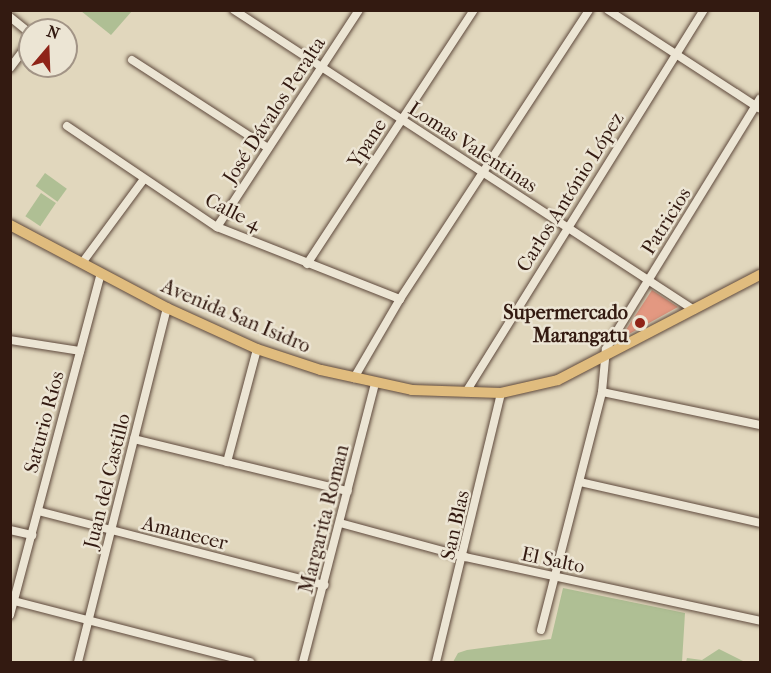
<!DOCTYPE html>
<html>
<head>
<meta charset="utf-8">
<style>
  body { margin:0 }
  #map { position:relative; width:771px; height:673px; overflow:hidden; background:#e1d7bd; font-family:"IM FELL French Canon",serif }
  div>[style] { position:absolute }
  .green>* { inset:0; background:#afbf94; transform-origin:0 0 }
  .building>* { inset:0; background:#e39881 }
  .roads { filter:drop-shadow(0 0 2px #5e493c) drop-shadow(0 0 2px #5e493c) }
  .minor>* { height:8px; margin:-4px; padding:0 4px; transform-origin:4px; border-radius:4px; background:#ece5d4 }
  .major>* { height:10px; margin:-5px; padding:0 5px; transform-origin:5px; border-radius:5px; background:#e0bc7e }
  .dots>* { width:16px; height:16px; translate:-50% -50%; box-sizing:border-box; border:3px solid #ece5d4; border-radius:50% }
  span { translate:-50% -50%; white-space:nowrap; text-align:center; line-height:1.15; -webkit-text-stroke:5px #ece5d4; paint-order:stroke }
  .street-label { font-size:20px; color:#331a11 }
  .poi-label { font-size:20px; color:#331a11; font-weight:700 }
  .right { translate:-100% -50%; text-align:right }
  .frame { position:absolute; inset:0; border:12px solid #331a11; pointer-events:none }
  .north { position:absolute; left:18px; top:18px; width:60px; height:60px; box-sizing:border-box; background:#ece5d4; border:2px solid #a29486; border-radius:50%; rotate:19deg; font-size:16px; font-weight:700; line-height:24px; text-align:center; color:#331a11 }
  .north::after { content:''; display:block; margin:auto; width:21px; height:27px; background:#8f2418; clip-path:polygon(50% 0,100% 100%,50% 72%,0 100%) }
</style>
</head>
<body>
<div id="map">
  <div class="green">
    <div style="clip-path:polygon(81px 11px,132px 11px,111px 35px)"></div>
    <div style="left:45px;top:173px;width:27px;height:16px;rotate:36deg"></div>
    <div style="left:41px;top:193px;width:18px;height:28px;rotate:34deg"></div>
    <div style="clip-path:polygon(563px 588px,685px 613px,682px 662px,453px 662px,458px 653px,467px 650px,551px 639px)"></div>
    <div style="clip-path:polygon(719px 649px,745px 662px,686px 662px,687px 658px,702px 660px)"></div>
  </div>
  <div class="building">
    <div style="clip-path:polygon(652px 290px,678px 307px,620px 339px)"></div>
  </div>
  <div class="roads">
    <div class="minor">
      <div style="left:234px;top:10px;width:549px;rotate:33.11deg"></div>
      <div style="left:608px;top:10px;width:180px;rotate:33deg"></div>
      <div style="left:10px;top:17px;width:26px;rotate:39deg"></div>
      <div style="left:132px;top:60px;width:162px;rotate:32.9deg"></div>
      <div style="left:10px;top:68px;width:34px;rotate:-53deg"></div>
      <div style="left:67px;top:126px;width:181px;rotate:34deg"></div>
      <div style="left:217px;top:227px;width:197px;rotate:21.5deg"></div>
      <div style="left:217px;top:227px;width:259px;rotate:-56.8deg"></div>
      <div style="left:82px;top:263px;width:104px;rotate:-53.6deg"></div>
      <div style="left:307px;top:264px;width:304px;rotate:-56.7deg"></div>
      <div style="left:10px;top:340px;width:71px;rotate:8.9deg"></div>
      <div style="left:354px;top:378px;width:91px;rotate:-59.8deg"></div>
      <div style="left:400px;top:299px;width:345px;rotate:-56.8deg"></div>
      <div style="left:466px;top:392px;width:450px;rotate:-58.1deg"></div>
      <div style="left:602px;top:392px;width:161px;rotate:11.8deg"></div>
      <div style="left:134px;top:439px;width:220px;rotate:13.7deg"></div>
      <div style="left:227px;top:462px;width:117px;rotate:-75.1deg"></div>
      <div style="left:580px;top:482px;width:185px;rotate:12.8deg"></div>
      <div style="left:38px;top:511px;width:296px;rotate:14.5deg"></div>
      <div style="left:340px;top:523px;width:130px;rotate:15.2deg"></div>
      <div style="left:465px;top:557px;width:302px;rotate:12.2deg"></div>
      <div style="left:10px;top:530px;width:23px;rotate:13deg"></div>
      <div style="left:14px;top:601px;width:244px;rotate:14.5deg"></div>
      <div style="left:10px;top:615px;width:354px;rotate:-75.1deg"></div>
      <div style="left:541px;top:630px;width:246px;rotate:-75.6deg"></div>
      <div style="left:602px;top:392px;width:43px;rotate:-84.7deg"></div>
      <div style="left:606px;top:349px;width:294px;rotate:-58.4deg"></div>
      <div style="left:78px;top:662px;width:365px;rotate:-75.9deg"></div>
      <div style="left:303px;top:662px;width:288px;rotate:-75.5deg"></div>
      <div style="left:436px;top:662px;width:277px;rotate:-76.4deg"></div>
    </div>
    <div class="major">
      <div style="left:10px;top:225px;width:178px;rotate:27.9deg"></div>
      <div style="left:167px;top:308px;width:99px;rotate:24.5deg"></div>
      <div style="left:257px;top:349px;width:67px;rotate:18.2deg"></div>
      <div style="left:321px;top:370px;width:93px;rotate:12.4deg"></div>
      <div style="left:412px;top:390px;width:89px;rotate:1.9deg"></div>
      <div style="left:501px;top:393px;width:58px;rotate:-12.8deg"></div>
      <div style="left:558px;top:380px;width:228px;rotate:-27.5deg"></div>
    </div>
  </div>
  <div class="dots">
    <div style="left:640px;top:323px;background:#8f2418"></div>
  </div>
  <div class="street-label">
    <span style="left:274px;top:110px;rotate:-57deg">José Dávalos Peralta</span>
    <span style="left:367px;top:143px;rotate:-57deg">Ypane</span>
    <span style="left:473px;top:147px;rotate:33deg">Lomas Valentinas</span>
    <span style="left:570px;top:192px;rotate:-58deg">Carlos António López</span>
    <span style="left:233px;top:212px;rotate:27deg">Calle 4</span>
    <span style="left:666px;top:221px;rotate:-58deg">Patricios</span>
    <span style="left:236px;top:316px;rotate:23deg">Avenida San Isidro</span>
    <span style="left:44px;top:422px;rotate:-75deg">Saturio Ríos</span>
    <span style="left:107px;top:481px;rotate:-76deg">Juan del Castillo</span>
    <span style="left:324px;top:519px;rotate:-76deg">Margarita Roman</span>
    <span style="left:455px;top:525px;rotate:-77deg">San Blas</span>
    <span style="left:185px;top:533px;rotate:14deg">Amanecer</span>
    <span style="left:553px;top:560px;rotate:12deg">El Salto</span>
  </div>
  <div class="poi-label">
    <span class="right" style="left:628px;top:324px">Supermercado<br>Marangatu</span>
  </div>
  <div class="frame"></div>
  <div class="north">N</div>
</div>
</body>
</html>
